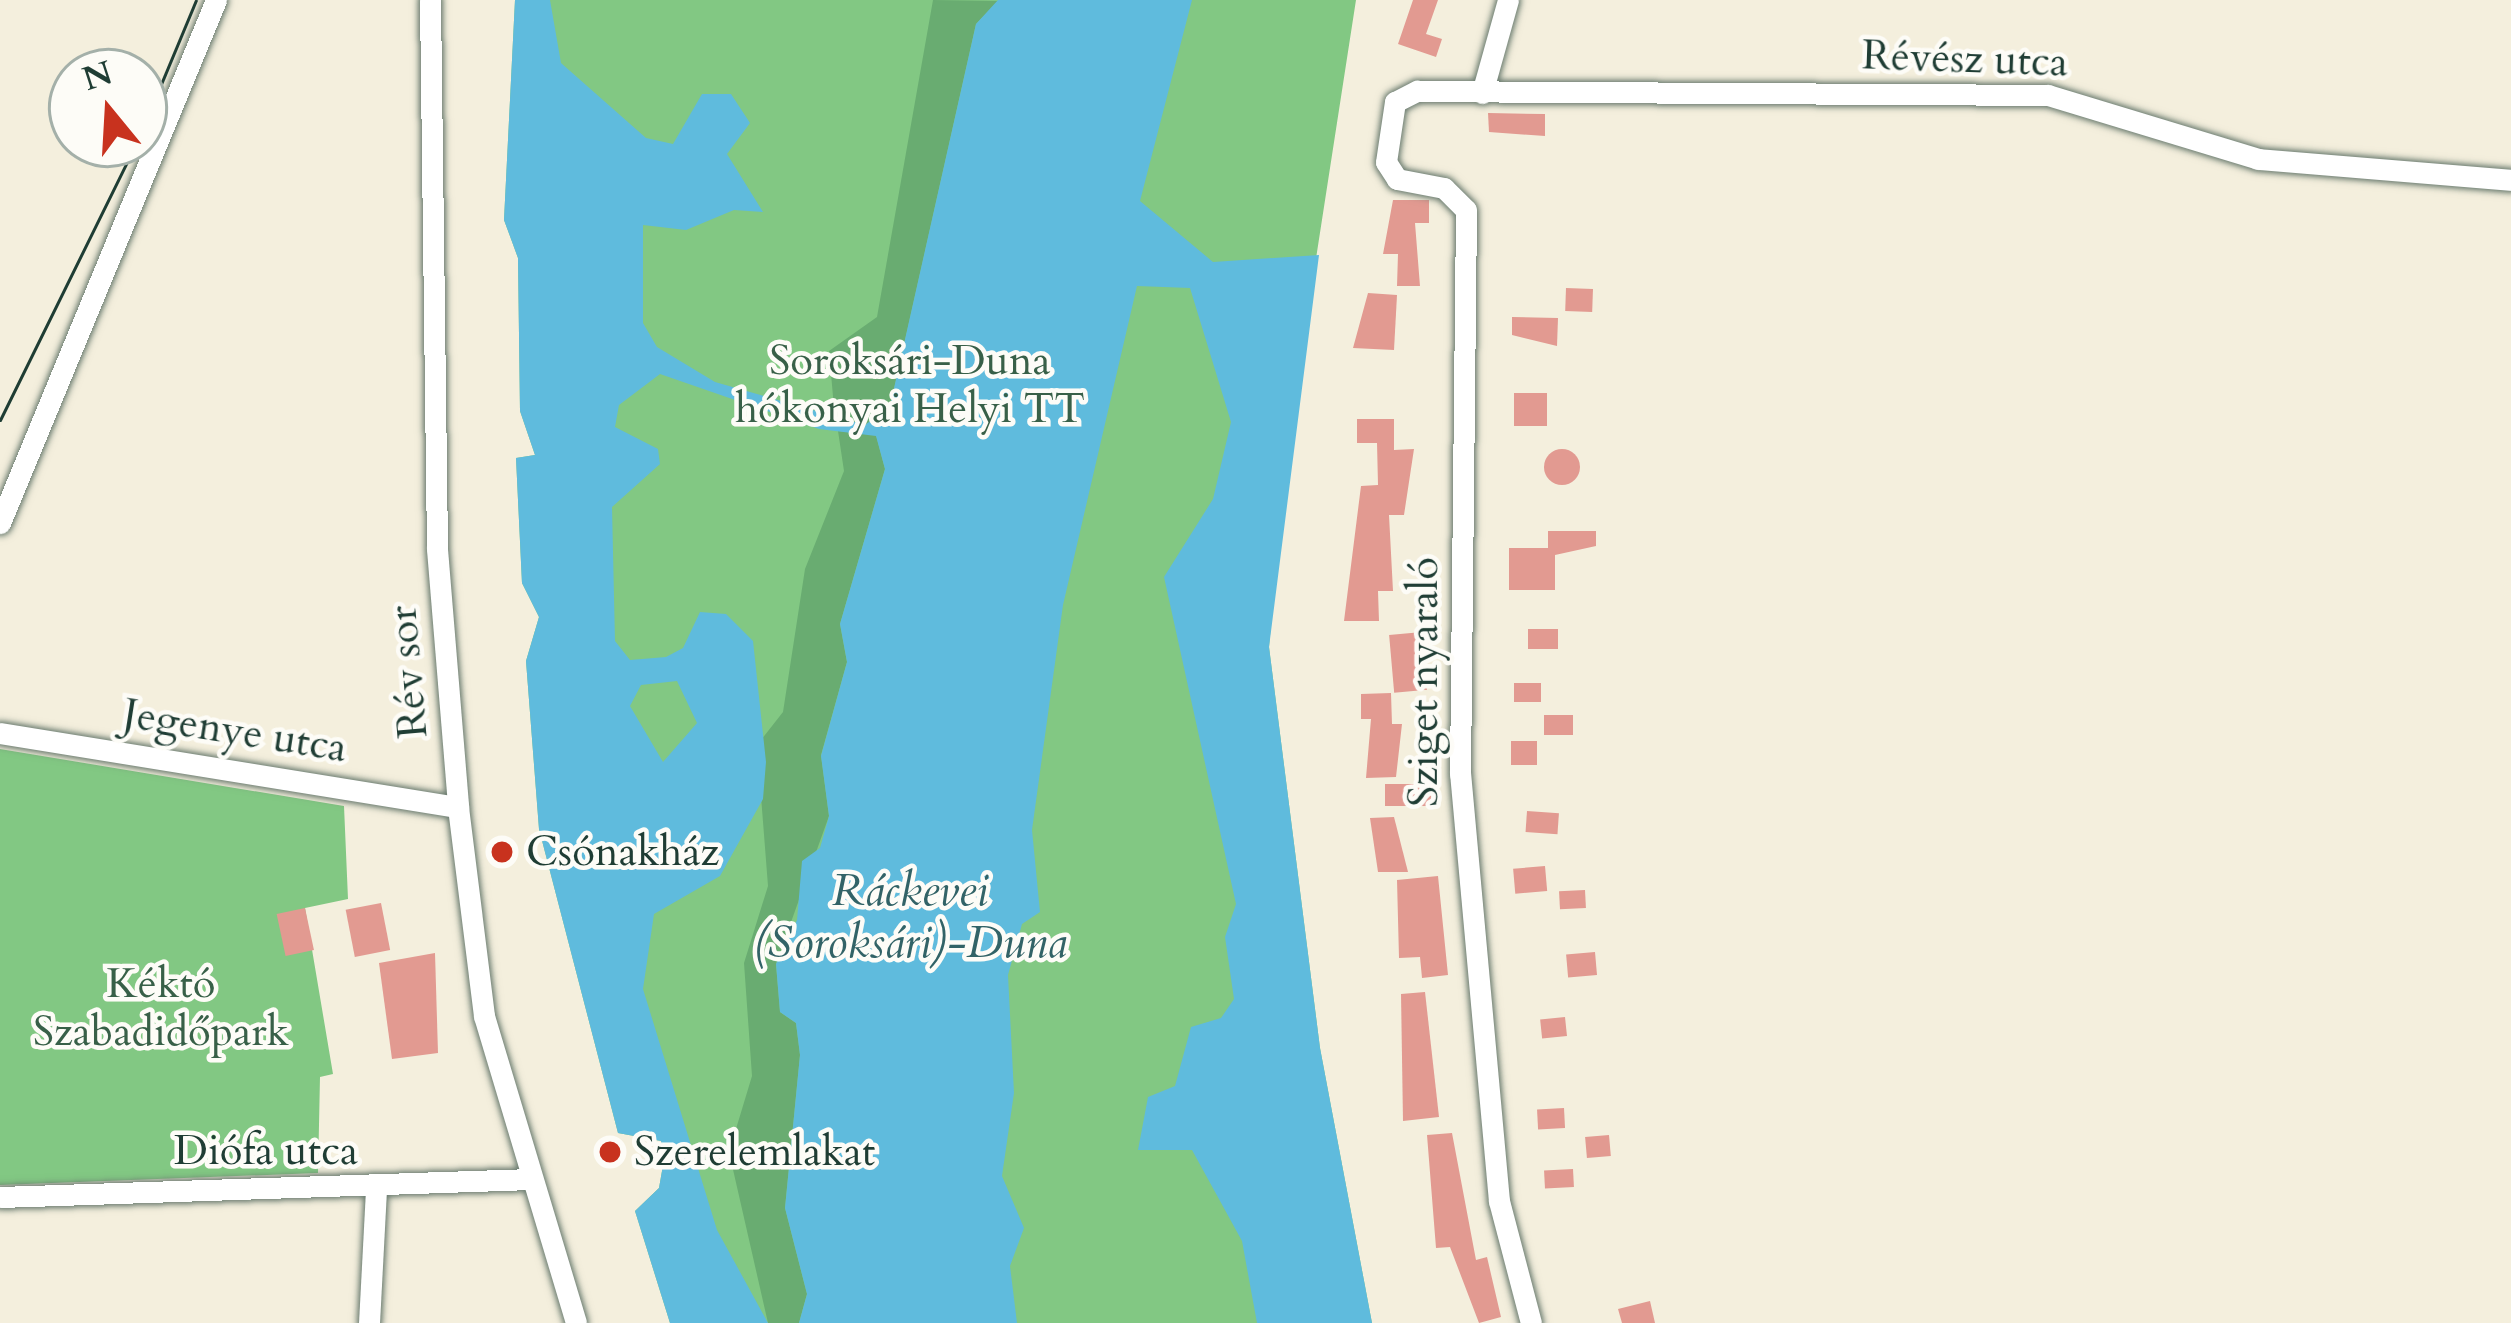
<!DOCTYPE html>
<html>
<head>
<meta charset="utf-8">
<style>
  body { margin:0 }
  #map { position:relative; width:2511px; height:1323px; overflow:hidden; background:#f4efdd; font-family:Cardo,serif }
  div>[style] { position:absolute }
  .green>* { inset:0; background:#82c883 }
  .forest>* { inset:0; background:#69ac71 }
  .water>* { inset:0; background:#5fbbdd }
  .building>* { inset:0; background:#e29a91; transform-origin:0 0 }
  .round { border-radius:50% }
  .roads { filter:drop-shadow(0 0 3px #6a7b6f) drop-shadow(0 0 3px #6a7b6f) }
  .minor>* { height:21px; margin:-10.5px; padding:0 10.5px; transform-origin:10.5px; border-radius:10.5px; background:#fff }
  .tram>* { height:3px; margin:-1.5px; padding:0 1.5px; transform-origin:1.5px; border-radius:1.5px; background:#1f3d34 }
  .dots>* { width:33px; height:33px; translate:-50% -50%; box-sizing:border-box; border:6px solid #fdfcf7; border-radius:50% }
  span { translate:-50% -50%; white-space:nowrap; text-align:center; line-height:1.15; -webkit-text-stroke:9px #fdfcf7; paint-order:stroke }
  .street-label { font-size:42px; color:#1f3d34 }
  .park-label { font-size:42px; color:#386048 }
  .poi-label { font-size:42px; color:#1f3d34 }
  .left { translate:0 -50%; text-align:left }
  .water-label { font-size:45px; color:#326367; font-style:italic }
  .north { position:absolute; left:48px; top:48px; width:120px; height:120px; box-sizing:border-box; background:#fdfcf7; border:3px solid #a4b0a9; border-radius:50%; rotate:342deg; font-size:33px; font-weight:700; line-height:48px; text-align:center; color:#1f3d34 }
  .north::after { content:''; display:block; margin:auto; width:42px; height:54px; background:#c8321e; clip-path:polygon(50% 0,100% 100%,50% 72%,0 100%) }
</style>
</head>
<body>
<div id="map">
  <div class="green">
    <div style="clip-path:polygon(515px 0,1356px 0,1287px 446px,1269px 647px,1320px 1048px,1372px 1323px,670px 1323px,635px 1211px,659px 1188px,665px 1154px,661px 1141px,618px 1133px,539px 829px,526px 661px,539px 617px,522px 583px,516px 458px,535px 455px,520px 411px,518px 258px,504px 220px)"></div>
    <div style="clip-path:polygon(0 749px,344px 806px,348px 899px,305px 908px,333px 1074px,320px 1077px,318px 1173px,0 1185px)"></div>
  </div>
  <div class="forest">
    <div style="clip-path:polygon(933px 0,998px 1px,976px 24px,890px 407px,866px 425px,835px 419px,829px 351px,877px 317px)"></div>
    <div style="clip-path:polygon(838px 431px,876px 435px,885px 469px,840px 624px,847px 662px,821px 755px,829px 816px,776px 964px,780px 1012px,796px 1023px,800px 1055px,785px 1208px,807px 1294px,799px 1323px,768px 1323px,729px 1152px,752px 1076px,744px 963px,768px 886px,757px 745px,783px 712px,805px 569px,844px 471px)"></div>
  </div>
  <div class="water">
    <div style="clip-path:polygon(evenodd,515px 0,550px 0,561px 63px,646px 138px,673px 144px,702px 94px,731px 94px,750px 123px,727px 154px,763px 212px,734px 210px,686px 230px,643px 225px,643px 323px,657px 347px,715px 382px,865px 425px,890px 406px,976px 24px,998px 0,1192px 0,1140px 201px,1213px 262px,1319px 255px,1269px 647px,1320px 1048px,1372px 1323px,1257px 1323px,1242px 1241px,1192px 1150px,1138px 1150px,1148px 1097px,1175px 1086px,1191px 1027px,1221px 1018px,1234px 999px,1225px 937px,1236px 904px,1164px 577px,1213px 499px,1231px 422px,1190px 288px,1137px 286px,1063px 605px,1032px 830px,1040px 912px,1022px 924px,1008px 975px,1014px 1093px,1002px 1176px,1024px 1228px,1010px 1266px,1017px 1323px,799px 1323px,807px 1294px,785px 1208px,800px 1055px,796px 1023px,780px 1012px,776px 964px,797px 920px,802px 861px,820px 848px,829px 816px,821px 756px,847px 662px,840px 624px,885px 469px,876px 436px,819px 429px,660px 374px,619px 405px,615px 427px,658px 449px,660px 464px,612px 507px,615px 641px,630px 660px,666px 657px,683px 648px,700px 612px,726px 614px,753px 641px,766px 762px,763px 799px,720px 876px,654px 914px,643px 989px,717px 1230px,768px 1323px,670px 1323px,635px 1211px,659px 1188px,665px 1154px,661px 1141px,618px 1133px,539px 829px,526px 661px,539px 617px,522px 583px,516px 458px,535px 455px,520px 411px,518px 258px,504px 220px,515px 0,677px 681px,697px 723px,663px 762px,630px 706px,641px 685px,677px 681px)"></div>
  </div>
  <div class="building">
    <div style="clip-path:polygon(1413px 0,1438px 0,1426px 34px,1442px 39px,1436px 57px,1398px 44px)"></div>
    <div style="clip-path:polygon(1488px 113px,1545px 114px,1545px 136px,1489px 132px)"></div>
    <div style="clip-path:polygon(1393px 200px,1429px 200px,1429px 223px,1415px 223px,1420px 286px,1397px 286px,1398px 254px,1383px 254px)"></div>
    <div style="left:1566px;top:288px;width:27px;height:23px;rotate:2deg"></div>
    <div style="clip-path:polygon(1368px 293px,1397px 295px,1394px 350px,1353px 348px)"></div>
    <div style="clip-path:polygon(1512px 317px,1558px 318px,1557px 346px,1512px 335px)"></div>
    <div style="left:1514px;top:393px;width:33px;height:33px"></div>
    <div style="clip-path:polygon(1357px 419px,1394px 419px,1394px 450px,1414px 449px,1404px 515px,1389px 515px,1393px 591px,1378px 591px,1379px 621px,1344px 621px,1361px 486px,1378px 485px,1377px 443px,1357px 443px)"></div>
    <div class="round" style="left:1544px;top:449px;width:36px;height:36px"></div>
    <div style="clip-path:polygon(1548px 531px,1596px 531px,1596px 546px,1555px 555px,1555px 590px,1509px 590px,1509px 548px,1548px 548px)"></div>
    <div style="left:1528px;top:629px;width:30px;height:20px"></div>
    <div style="left:1422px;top:632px;width:58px;height:33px;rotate:85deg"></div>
    <div style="left:1514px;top:683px;width:27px;height:19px"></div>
    <div style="clip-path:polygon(1391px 693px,1392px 724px,1402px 724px,1396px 777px,1366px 778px,1371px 719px,1361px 719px,1361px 694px)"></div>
    <div style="left:1544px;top:715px;width:29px;height:20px"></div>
    <div style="left:1511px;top:741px;width:26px;height:24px"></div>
    <div style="left:1385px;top:784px;width:46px;height:22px"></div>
    <div style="left:1527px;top:811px;width:32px;height:21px;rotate:4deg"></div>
    <div style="clip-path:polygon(1394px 817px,1408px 872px,1378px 872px,1370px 818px)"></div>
    <div style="left:1545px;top:866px;width:25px;height:32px;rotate:85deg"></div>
    <div style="clip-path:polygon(1438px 876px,1448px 975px,1422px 978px,1420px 957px,1399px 958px,1397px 880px)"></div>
    <div style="left:1585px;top:890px;width:18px;height:26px;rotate:87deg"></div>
    <div style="left:381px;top:903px;width:48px;height:36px;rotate:79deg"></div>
    <div style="left:305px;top:908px;width:43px;height:29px;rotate:78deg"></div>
    <div style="left:1595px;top:952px;width:23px;height:29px;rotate:85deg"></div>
    <div style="clip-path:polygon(435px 953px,438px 1053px,392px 1059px,379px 963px)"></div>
    <div style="clip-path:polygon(1425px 992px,1439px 1117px,1403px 1121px,1401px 994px)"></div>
    <div style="left:1565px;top:1017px;width:19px;height:25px;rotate:84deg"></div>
    <div style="left:1564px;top:1108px;width:20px;height:27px;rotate:87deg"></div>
    <div style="clip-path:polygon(1452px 1133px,1476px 1260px,1487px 1257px,1501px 1317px,1479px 1323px,1450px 1247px,1436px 1248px,1427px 1135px)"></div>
    <div style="left:1609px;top:1135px;width:21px;height:24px;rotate:85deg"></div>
    <div style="left:1573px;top:1169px;width:18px;height:29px;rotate:87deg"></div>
    <div style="clip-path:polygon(1650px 1301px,1655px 1323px,1622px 1323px,1618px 1309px)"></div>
  </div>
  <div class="roads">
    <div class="minor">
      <div style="left:430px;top:0;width:549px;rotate:89.27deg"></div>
      <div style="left:437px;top:549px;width:259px;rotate:85.3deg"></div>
      <div style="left:458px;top:807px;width:211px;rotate:82.9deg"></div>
      <div style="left:484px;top:1016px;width:320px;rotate:73.3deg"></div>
      <div style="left:1482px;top:93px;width:97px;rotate:-74.4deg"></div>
      <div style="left:0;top:523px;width:566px;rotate:-67.56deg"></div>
      <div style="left:0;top:733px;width:464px;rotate:9.2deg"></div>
      <div style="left:0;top:1197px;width:532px;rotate:-1.94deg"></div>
      <div style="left:369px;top:1323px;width:134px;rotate:-87deg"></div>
      <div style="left:1531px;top:1323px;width:126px;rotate:-104.7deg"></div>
      <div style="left:1499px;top:1201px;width:429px;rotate:-95.2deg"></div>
      <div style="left:1460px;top:774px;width:564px;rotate:-89.39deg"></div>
      <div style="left:1466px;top:210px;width:31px;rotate:-135deg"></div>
      <div style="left:1444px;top:188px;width:48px;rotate:-169.2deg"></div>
      <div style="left:1397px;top:179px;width:20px;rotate:-123deg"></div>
      <div style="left:1386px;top:162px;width:61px;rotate:-81.5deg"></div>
      <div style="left:1395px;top:102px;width:25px;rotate:-27deg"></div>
      <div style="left:1417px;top:91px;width:631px;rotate:0.36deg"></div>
      <div style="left:2048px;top:95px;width:220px;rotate:16.9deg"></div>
      <div style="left:2258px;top:159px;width:254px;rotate:4.7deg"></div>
    </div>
  </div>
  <div class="tram">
    <div style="left:144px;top:125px;width:135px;rotate:-67.4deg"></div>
    <div style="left:0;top:420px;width:308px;rotate:-63.8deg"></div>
  </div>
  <div class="dots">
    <div style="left:502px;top:852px;background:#c8321e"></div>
    <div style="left:610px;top:1152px;background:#c8321e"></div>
  </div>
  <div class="street-label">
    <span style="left:1965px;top:59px;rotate:2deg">Révész utca</span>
    <span style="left:408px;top:672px;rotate:-95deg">Rév sor</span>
    <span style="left:1424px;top:682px;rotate:-90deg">Sziget nyaraló</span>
    <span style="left:235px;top:731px;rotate:9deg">Jegenye utca</span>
    <span style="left:266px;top:1151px">Diófa utca</span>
  </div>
  <div class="park-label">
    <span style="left:910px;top:385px">Soroksári-Duna<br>hókonyai Helyi TT</span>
    <span style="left:161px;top:1008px">Kéktó<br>Szabadidőpark</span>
  </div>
  <div class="poi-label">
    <span class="left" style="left:526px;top:852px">Csónakház</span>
    <span class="left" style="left:634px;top:1152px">Szerelemlakat</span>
  </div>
  <div class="water-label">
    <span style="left:910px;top:917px">Ráckevei<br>(Soroksári)-Duna</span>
  </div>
  <div class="north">N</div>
</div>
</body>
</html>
